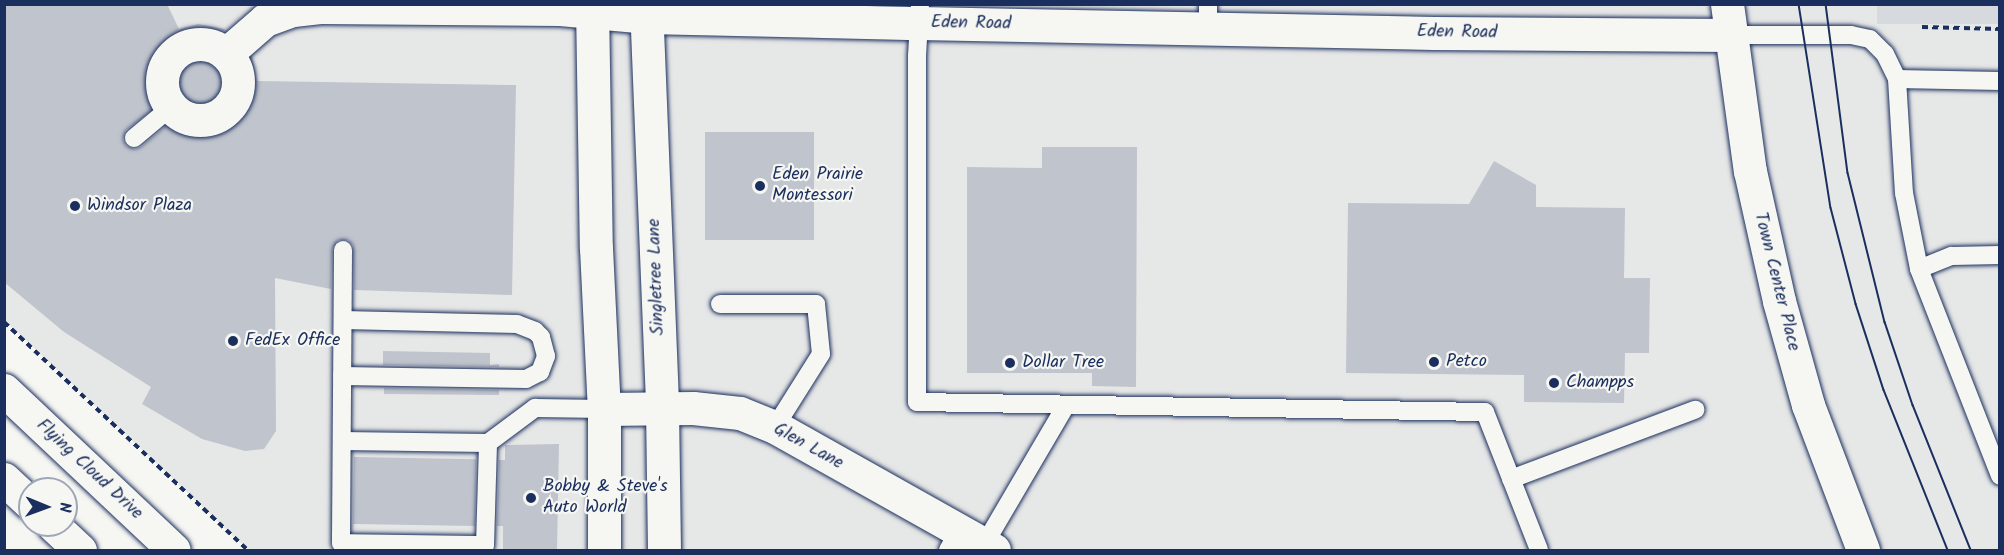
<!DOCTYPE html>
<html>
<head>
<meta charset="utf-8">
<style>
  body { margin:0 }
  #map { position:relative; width:2004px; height:555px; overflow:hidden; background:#f6f6f2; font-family:Kalam,sans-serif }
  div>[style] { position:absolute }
  .built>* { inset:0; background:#e6e7e7 }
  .green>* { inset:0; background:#d6d9dd; transform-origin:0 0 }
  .building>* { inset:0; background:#c0c4cd; transform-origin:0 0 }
  .path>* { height:4px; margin-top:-2px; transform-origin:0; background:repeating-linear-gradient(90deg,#1b2f5e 0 6px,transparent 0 10.5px) }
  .roads { filter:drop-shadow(0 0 2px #1b2f5e) drop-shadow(0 0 2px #1b2f5e) }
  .lane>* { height:18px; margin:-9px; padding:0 9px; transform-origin:9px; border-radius:9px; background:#f6f6f2 }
  .street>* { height:33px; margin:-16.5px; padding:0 16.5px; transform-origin:16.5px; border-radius:16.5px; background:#f6f6f2 }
  .street>.ring { margin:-16.5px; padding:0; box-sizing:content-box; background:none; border:33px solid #f6f6f2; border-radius:50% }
  .secondary>* { height:33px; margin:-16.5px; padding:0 16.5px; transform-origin:16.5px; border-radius:16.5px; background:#f6f6f2 }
  .primary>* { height:33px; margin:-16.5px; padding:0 16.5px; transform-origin:16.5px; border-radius:16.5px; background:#f6f6f2 }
  .tram>* { height:1.5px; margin:-0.75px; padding:0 0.75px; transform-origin:0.75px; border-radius:0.75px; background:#1b2f5e }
  .dots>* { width:16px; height:16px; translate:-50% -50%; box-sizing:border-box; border:3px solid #f6f6f2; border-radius:50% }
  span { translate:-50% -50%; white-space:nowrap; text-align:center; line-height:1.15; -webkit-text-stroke:4.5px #f6f6f2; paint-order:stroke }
  .street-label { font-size:18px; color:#1b2f5e }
  .poi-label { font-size:18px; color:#1b2f5e }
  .left { translate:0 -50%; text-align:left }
  .frame { position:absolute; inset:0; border:6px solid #1b2f5e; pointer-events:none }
  .north { position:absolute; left:18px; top:477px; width:60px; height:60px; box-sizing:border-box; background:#f6f6f2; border:2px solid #9ea6b7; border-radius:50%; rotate:91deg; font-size:16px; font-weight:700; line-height:24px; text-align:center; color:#1b2f5e }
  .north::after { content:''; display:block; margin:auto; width:21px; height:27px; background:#1b2f5e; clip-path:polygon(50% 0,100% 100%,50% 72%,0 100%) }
</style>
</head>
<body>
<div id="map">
  <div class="built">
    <div style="clip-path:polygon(4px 5px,1999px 5px,1999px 550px,248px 550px,5px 321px)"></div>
  </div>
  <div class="green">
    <div style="left:1877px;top:5px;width:122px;height:19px"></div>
  </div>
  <div class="building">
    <div style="clip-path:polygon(evenodd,4px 4px,167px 4px,179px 29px,198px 24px,225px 29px,208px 48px,208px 58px,212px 66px,219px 71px,230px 72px,252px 56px,257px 81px,516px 85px,512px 295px,354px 290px,353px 245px,348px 240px,338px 240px,332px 249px,331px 289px,275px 278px,276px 431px,264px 449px,245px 451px,202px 439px,142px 404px,151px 387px,64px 332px,4px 282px,4px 4px,169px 97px,178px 100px,181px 106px,178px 116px,141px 147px,135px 149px,126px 146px,123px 139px,126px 130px,169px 97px)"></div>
    <div style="left:705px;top:132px;width:109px;height:108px"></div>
    <div style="clip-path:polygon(1042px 147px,1137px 147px,1136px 387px,1092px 386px,1092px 373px,967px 373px,967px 167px,1042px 168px)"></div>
    <div style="clip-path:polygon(1494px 161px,1536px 185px,1536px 207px,1625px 208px,1624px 278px,1650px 278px,1649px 353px,1625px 353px,1624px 403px,1524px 402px,1524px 375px,1346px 373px,1348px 203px,1469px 204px)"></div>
    <div style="clip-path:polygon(383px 351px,490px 353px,490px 365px,499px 364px,499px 367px,383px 365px)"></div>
    <div style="clip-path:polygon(384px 388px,499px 390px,499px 395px,384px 394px)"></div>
    <div style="clip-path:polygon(559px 444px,557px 550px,503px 550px,503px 526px,497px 526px,499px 460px,505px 460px,505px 445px)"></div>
    <div style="left:354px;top:457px;width:122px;height:67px;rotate:1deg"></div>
  </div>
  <div class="path">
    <div style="left:1922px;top:27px;width:78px;rotate:1.5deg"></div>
    <div style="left:4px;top:322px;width:334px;rotate:43.1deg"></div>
  </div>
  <div class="roads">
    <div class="lane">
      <div style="left:920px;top:4px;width:52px;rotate:93.3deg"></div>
      <div style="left:917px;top:56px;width:346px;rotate:90deg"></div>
      <div style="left:917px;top:402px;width:568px;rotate:1.01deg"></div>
      <div style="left:1485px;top:412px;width:148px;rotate:68.6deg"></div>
      <div style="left:1208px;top:27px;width:23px;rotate:-90deg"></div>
      <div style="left:1731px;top:35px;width:120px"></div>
      <div style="left:1851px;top:35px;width:19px;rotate:12deg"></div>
      <div style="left:1870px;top:39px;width:21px;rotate:45deg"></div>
      <div style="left:1885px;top:54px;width:28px;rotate:64deg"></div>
      <div style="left:2000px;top:81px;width:103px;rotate:-178.9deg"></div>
      <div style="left:1897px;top:79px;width:114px;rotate:86.5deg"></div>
      <div style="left:1904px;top:193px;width:77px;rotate:78.8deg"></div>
      <div style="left:1919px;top:269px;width:222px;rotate:68.6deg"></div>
      <div style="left:134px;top:138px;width:47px;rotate:-39.8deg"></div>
      <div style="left:343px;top:250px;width:293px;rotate:90.4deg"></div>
      <div style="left:341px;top:543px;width:144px;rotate:0.8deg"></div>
      <div style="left:485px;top:545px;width:102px;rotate:-88.3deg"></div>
      <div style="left:1919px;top:269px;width:35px;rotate:-22deg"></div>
      <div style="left:1952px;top:256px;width:48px;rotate:-1.2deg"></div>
      <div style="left:720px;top:304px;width:96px"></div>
      <div style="left:816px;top:304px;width:50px;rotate:84.3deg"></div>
      <div style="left:821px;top:354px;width:86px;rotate:122.2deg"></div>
      <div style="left:342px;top:376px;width:184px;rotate:0.9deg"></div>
      <div style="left:526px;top:379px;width:16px;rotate:-27deg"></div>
      <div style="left:540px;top:372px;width:17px;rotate:-69deg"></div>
      <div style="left:546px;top:356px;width:20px;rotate:-105deg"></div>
      <div style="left:541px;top:337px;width:8px;rotate:-135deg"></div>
      <div style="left:535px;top:331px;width:19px;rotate:-159deg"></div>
      <div style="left:517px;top:324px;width:174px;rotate:-178.7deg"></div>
      <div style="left:342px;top:441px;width:146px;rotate:0.8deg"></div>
      <div style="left:488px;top:443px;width:59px;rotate:-36.7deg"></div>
      <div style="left:535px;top:408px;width:69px;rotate:0.8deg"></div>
      <div style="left:1511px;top:479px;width:197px;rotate:-20.6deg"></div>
      <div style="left:984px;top:545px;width:162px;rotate:-59.6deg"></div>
      <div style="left:948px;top:550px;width:22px;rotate:-60deg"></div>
    </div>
    <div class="street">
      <div style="left:1727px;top:4px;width:169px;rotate:82.2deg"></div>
      <div style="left:1750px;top:171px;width:133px;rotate:77.4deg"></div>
      <div style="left:1779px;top:301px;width:108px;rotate:74.4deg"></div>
      <div style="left:1808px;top:405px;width:155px;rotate:69.2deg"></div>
      <div class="ring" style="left:162px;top:44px;width:43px;height:43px"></div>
      <div style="left:226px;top:54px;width:52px;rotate:-41.1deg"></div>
      <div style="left:265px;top:20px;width:30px;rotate:-20deg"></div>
      <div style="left:293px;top:10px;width:27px;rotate:-6deg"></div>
      <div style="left:320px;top:7px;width:240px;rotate:0.5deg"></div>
      <div style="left:560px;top:9px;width:86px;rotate:5.3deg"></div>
      <div style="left:646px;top:17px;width:272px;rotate:1.3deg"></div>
      <div style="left:918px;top:23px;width:516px;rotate:1.11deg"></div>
      <div style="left:1434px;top:33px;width:297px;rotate:0.4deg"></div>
      <div style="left:604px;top:409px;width:89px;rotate:-0.6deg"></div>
      <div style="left:693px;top:408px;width:47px;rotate:6.1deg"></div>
      <div style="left:740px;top:413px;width:38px;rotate:22deg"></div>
      <div style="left:775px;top:427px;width:251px;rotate:29.3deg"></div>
    </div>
    <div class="secondary">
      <div style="left:592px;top:4px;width:244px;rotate:89.1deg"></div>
      <div style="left:596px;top:248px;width:161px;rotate:87.2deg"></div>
      <div style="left:604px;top:409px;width:141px;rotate:90deg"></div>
      <div style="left:646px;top:4px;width:403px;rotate:87.7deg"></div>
      <div style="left:662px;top:407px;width:143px;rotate:89.2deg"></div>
    </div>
    <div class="primary">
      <div style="left:4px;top:390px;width:233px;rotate:43.3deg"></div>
      <div style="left:4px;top:479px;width:35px;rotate:43deg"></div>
      <div style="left:53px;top:525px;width:37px;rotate:43deg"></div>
    </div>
  </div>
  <div class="tram">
    <div style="left:1799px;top:4px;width:206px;rotate:81.1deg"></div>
    <div style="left:1831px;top:208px;width:99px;rotate:75.4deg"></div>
    <div style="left:1856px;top:304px;width:90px;rotate:72deg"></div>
    <div style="left:1884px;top:390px;width:172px;rotate:68.2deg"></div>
    <div style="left:1826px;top:4px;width:170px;rotate:82.6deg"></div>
    <div style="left:1848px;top:173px;width:154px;rotate:76.1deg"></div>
    <div style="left:1885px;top:322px;width:88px;rotate:71.4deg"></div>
    <div style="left:1913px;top:405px;width:156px;rotate:68.2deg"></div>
  </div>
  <div class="dots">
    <div style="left:760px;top:186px;background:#1b2f5e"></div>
    <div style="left:75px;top:206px;background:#1b2f5e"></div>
    <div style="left:233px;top:341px;background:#1b2f5e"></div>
    <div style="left:1434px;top:362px;background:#1b2f5e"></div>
    <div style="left:1010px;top:363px;background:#1b2f5e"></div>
    <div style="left:1554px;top:383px;background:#1b2f5e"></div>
    <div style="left:531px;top:498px;background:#1b2f5e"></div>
  </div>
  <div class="street-label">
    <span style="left:971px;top:24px;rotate:1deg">Eden Road</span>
    <span style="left:1457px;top:33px;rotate:1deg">Eden Road</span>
    <span style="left:657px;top:277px;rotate:-92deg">Singletree Lane</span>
    <span style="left:1776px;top:282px;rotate:76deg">Town Center Place</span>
    <span style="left:808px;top:447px;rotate:29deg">Glen Lane</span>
    <span style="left:89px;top:470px;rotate:43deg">Flying Cloud Drive</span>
  </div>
  <div class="poi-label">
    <span class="left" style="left:772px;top:186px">Eden Prairie<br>Montessori</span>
    <span class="left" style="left:87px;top:206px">Windsor Plaza</span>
    <span class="left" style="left:245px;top:341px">FedEx Office</span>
    <span class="left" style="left:1446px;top:362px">Petco</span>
    <span class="left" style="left:1022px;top:363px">Dollar Tree</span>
    <span class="left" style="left:1566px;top:383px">Champps</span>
    <span class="left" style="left:543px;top:498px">Bobby &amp; Steve's<br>Auto World</span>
  </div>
  <div class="frame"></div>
  <div class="north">N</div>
</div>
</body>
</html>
